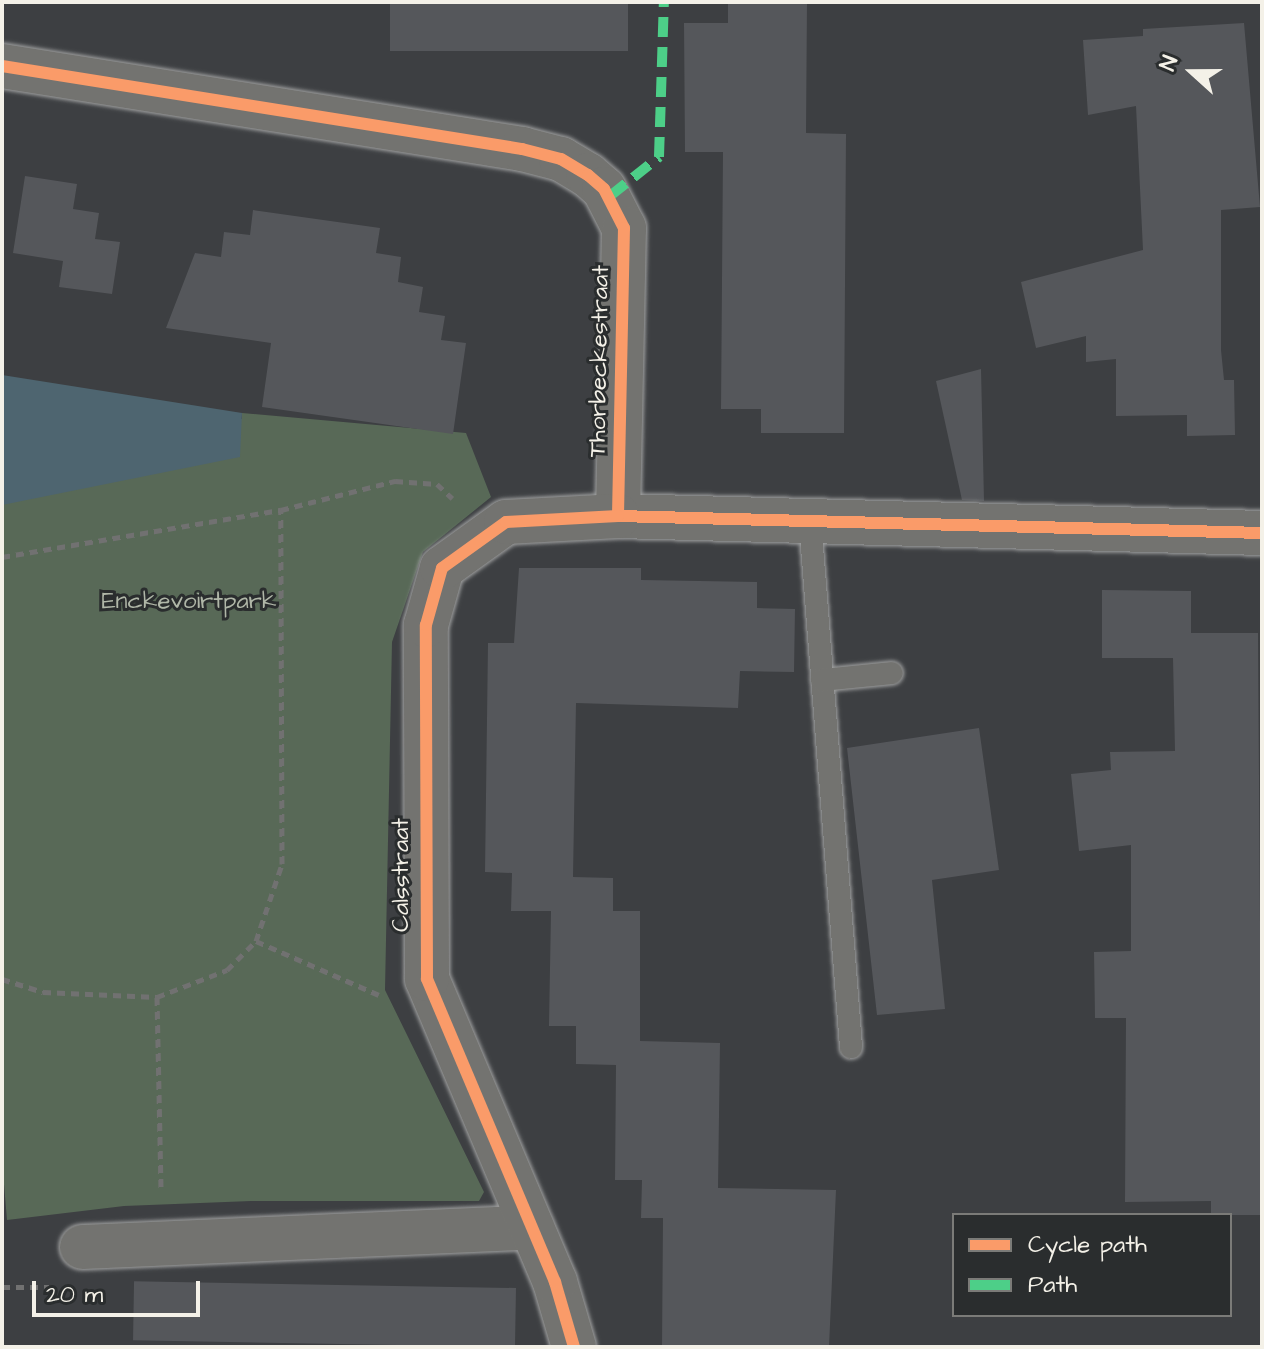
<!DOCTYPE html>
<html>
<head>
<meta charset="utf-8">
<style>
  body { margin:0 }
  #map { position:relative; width:1264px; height:1349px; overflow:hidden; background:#3d3f42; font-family:"Architects Daughter",sans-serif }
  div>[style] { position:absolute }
  .green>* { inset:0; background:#586957 }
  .water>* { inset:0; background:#4e6570 }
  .building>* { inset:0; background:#55575b; transform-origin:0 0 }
  .path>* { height:5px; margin-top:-2.5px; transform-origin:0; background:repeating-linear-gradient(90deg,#717171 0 8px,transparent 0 14px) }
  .roads { filter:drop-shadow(0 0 2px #9fa0a0) drop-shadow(0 0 2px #9fa0a0) }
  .service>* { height:22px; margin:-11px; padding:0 11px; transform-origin:11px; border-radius:11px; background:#737370 }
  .minor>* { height:44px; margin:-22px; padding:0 22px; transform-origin:22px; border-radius:22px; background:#737370 }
  .quiet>* { height:10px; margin-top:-5px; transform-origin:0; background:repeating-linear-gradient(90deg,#4dcf88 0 20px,transparent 0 30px) }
  .cycleway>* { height:12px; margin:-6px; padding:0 6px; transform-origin:6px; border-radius:6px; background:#fa9b69 }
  span { translate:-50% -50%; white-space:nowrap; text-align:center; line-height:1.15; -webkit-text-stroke:6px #2a2d2e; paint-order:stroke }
  .street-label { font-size:24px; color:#f4f1e8 }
  .park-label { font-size:24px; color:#b0b7a8 }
  .frame { position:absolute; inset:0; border:4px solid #f4f1e8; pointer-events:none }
  .legend { position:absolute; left:952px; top:1213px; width:280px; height:104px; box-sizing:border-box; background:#2a2d2e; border:2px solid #7b7b78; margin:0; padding:10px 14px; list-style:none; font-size:24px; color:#f4f1e8 }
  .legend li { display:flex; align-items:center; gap:16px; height:40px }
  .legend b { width:40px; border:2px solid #7b7b78 }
  .north { position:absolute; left:1152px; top:32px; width:80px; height:80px; -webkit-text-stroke:6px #2a2d2e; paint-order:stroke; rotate:291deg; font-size:22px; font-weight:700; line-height:32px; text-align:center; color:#f4f1e8 }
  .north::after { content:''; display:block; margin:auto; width:28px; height:36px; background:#f4f1e8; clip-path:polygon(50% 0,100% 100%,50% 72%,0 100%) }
  .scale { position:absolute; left:32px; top:1281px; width:168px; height:36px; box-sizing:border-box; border:4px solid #f4f1e8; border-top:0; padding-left:10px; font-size:24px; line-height:28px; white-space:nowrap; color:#f4f1e8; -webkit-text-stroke:6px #2a2d2e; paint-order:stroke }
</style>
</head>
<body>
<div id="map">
  <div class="green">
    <div style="clip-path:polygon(2px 379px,242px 419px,242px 413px,466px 433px,491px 497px,423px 552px,392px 642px,385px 990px,484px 1192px,479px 1201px,251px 1201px,124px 1206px,7px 1220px,2px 1160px)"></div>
  </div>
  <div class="water">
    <div style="clip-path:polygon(2px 375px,242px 413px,240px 457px,2px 505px)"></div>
  </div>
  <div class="building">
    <div style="left:390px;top:2px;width:238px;height:49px"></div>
    <div style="clip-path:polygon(728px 2px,807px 2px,806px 133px,846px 134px,844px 433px,761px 433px,761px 409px,721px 409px,723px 152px,685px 152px,684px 23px,728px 23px)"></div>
    <div style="clip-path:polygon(1244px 23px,1260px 207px,1221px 210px,1221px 350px,1224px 380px,1234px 380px,1235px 435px,1187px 436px,1187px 415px,1116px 416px,1116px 359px,1086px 362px,1086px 336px,1036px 348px,1021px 282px,1143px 250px,1136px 106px,1088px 115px,1083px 40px,1143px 36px,1143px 29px)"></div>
    <div style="clip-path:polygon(25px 176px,77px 184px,73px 209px,99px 213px,95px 239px,120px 242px,112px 294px,59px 287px,63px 261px,13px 253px)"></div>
    <div style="clip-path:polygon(253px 210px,380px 228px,376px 253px,401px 257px,398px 282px,423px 287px,419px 312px,445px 316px,441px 340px,466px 343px,453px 434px,262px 407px,271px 343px,166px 328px,195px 253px,221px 257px,224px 232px,250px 235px)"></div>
    <div style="clip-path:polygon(981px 369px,984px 501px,962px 500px,936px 381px)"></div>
    <div style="clip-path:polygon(519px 568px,641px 568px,641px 580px,757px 582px,757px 608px,795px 609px,794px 672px,740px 671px,738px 708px,576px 703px,573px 877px,613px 878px,613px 911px,640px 911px,640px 1041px,720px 1043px,718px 1188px,836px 1190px,829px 1347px,662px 1347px,663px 1218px,641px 1218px,642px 1180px,615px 1180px,616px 1065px,576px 1064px,576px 1026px,549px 1026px,551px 911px,511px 911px,512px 873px,485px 872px,488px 643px,514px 643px)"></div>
    <div style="clip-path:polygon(1102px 590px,1191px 591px,1191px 633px,1258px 633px,1262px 1215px,1211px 1215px,1211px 1201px,1125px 1202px,1126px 1018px,1095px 1018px,1094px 952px,1131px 951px,1131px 845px,1079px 851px,1071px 774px,1111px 770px,1110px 752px,1175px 751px,1173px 658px,1102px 658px)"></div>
    <div style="clip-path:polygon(979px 728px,999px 870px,932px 880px,945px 1009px,877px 1015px,847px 748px)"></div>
    <div style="left:516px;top:1288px;width:59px;height:382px;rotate:91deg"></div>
  </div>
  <div class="path">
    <div style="left:2px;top:557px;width:283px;rotate:-9.6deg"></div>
    <div style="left:281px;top:510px;width:118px;rotate:-14.3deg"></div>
    <div style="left:395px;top:481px;width:42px;rotate:4.1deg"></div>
    <div style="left:437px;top:484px;width:21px;rotate:43deg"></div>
    <div style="left:256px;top:941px;width:134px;rotate:23.7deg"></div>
    <div style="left:2px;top:979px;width:43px;rotate:17.6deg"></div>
    <div style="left:43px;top:992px;width:114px;rotate:2.5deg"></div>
    <div style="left:157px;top:997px;width:75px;rotate:-21.1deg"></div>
    <div style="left:227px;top:970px;width:41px;rotate:-45deg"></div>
    <div style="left:256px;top:941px;width:81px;rotate:-71.3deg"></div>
    <div style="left:282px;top:864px;width:354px;rotate:-90.2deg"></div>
    <div style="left:157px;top:997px;width:195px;rotate:88.8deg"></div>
    <div style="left:2px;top:1287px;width:47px"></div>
  </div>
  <div class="roads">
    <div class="service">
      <div style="left:810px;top:521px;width:528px;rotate:85.54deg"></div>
      <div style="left:822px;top:680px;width:70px;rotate:-5.7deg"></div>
    </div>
    <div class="minor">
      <div style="left:2px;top:66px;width:527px;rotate:9.07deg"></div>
      <div style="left:522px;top:149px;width:40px;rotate:14.4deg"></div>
      <div style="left:561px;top:159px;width:31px;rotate:31deg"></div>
      <div style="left:588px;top:175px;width:21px;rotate:41deg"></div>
      <div style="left:604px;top:189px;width:44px;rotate:62.9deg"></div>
      <div style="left:624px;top:228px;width:288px;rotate:91.2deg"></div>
      <div style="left:618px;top:516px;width:644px;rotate:1.51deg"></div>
      <div style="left:82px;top:1247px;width:450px;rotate:-2.5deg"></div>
      <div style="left:574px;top:1347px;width:68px;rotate:-106.3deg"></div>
      <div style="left:555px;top:1282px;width:329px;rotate:-112.9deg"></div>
      <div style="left:427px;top:979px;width:354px;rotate:-90.2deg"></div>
      <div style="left:426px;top:625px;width:59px;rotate:-74.3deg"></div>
      <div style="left:442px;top:568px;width:79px;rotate:-35.7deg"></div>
      <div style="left:506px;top:522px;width:112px;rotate:-3.1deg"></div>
    </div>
  </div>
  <div class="quiet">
    <div style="left:610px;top:196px;width:63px;rotate:-38.5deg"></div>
    <div style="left:659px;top:157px;width:155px;rotate:-88.2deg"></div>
  </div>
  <div class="cycleway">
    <div style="left:2px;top:66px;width:527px;rotate:9.07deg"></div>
    <div style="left:522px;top:149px;width:40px;rotate:14.4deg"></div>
    <div style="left:561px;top:159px;width:31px;rotate:31deg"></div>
    <div style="left:588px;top:175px;width:21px;rotate:41deg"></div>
    <div style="left:604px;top:189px;width:44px;rotate:62.9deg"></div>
    <div style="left:624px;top:228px;width:288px;rotate:91.2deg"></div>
    <div style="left:618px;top:516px;width:644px;rotate:1.51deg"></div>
    <div style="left:574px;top:1347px;width:68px;rotate:-106.3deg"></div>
    <div style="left:555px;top:1282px;width:329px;rotate:-112.9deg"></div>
    <div style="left:427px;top:979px;width:354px;rotate:-90.2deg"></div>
    <div style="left:426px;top:625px;width:59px;rotate:-74.3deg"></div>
    <div style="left:442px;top:568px;width:79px;rotate:-35.7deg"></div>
    <div style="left:506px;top:522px;width:112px;rotate:-3.1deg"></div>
  </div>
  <div class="street-label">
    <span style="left:600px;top:361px;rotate:-89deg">Thorbeckestraat</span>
    <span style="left:402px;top:875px;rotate:-90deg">Calsstraat</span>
  </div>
  <div class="park-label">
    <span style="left:189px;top:602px">Enckevoirtpark</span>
  </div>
  <div class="frame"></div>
  <ul class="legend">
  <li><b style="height:10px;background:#fa9b69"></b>Cycle path</li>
  <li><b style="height:10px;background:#4dcf88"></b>Path</li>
  </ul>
  <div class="north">N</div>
  <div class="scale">20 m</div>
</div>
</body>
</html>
